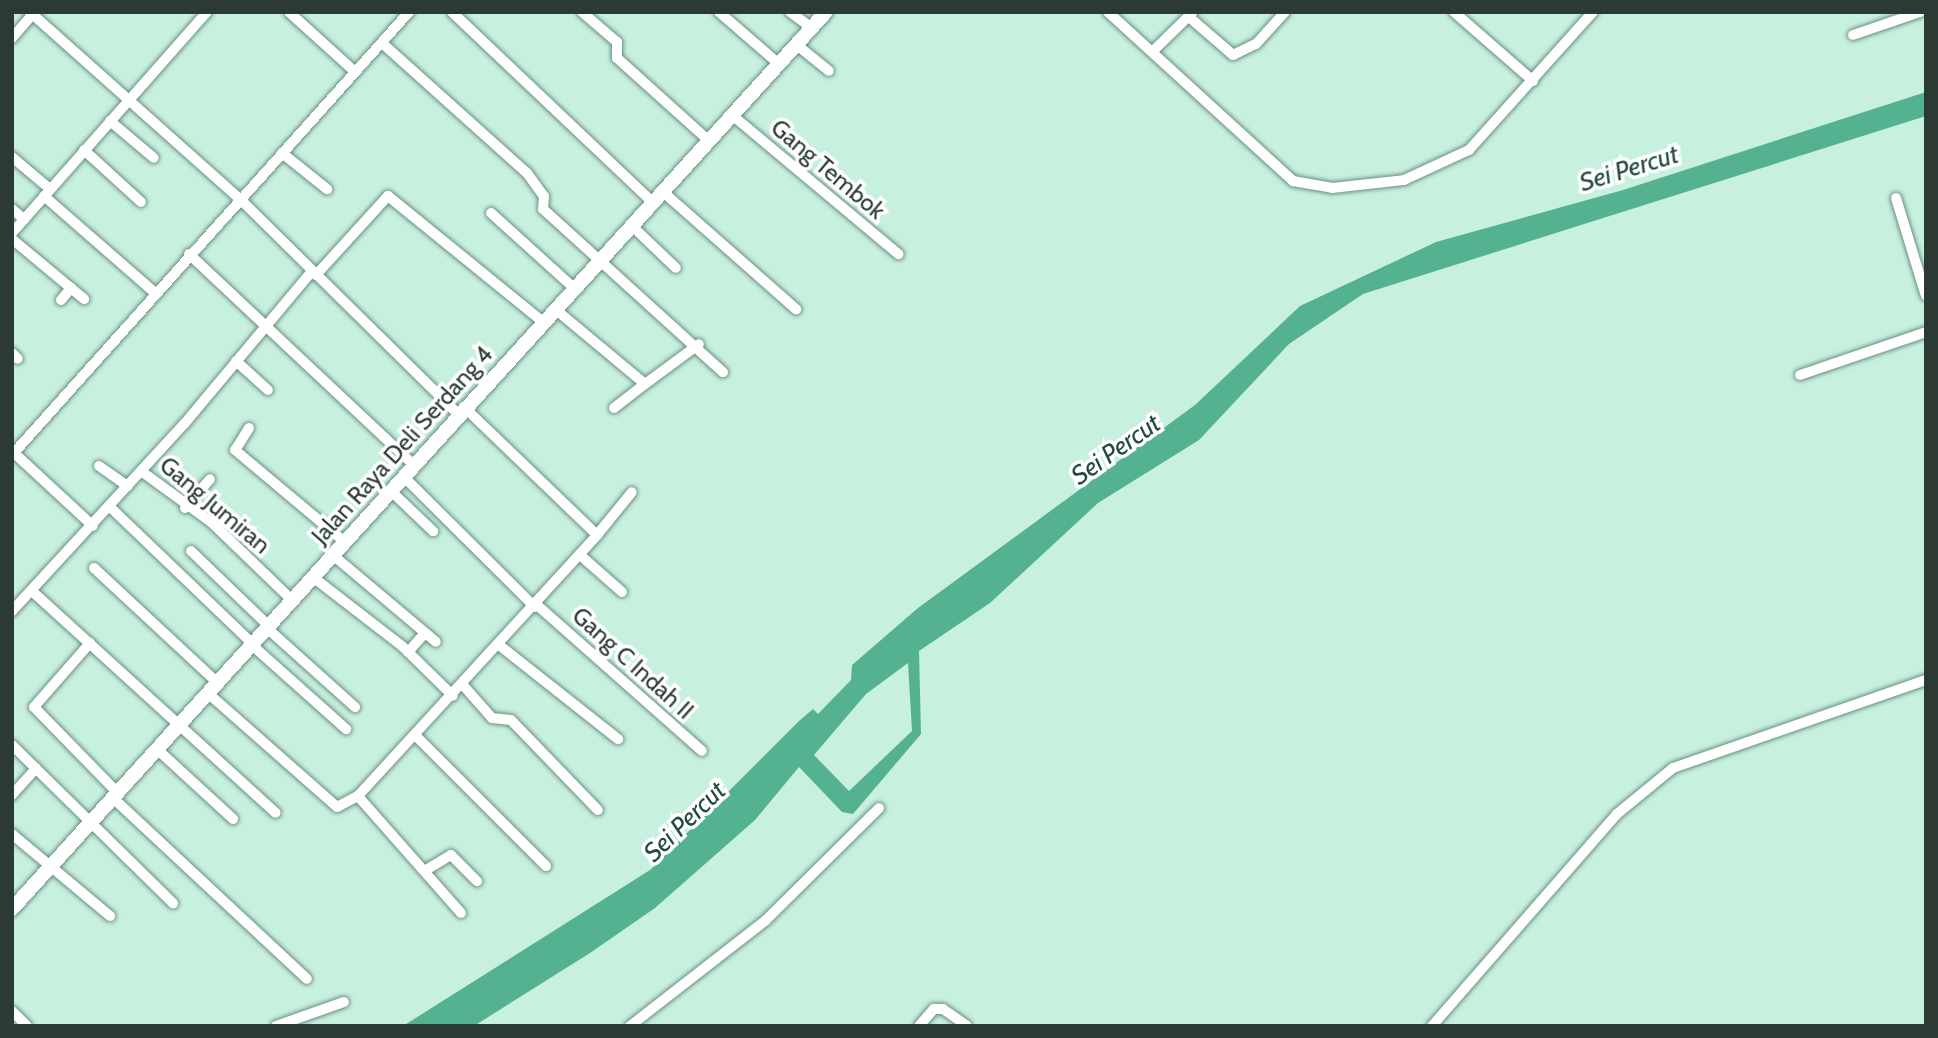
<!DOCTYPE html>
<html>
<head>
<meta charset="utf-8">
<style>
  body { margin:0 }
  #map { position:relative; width:1938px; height:1038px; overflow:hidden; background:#c8f0df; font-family:Cabin,sans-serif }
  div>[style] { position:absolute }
  .water>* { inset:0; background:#55b290 }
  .roads { filter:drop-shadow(0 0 2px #6b9080) drop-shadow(0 0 2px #6b9080) }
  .street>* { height:10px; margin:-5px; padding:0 5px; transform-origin:5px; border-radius:5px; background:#fff }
  .secondary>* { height:14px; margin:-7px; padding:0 7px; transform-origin:7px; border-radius:7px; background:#fff }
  span { translate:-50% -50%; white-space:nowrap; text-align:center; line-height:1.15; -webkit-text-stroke:7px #fff; paint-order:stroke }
  .street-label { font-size:24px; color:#2b3b34 }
  .water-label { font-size:26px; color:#234c3d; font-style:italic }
  .frame { position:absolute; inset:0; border:14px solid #2b3b34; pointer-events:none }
</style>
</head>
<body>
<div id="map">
  <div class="water">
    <div style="clip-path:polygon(evenodd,1926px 92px,1926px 116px,1363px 294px,1289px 344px,1199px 440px,1098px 503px,990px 603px,919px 651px,921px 734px,853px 814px,842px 812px,799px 767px,755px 820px,655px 908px,590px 953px,474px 1026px,403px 1026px,650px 870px,799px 721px,813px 709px,818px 714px,851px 680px,852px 665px,918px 608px,1195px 405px,1300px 306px,1436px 242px,1623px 190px,1926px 92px,908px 663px,912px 731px,849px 791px,814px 755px,866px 694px,908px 663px)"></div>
  </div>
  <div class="roads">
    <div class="street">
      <div style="left:30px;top:12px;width:281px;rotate:41.7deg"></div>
      <div style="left:240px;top:199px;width:306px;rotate:44.6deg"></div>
      <div style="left:289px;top:12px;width:88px;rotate:42.2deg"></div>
      <div style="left:452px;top:12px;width:276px;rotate:43.5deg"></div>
      <div style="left:582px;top:12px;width:46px;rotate:40.6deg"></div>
      <div style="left:617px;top:42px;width:16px;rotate:90deg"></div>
      <div style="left:617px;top:58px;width:122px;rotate:42deg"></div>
      <div style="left:719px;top:12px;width:79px;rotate:40.9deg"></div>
      <div style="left:790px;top:12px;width:27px;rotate:36deg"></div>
      <div style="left:1108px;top:12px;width:251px;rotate:42.4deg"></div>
      <div style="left:1293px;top:181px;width:40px;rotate:10deg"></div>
      <div style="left:1332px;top:188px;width:72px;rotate:-6.3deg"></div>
      <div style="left:1404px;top:180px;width:72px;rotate:-24.8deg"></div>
      <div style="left:1469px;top:150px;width:186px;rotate:-48.1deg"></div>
      <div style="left:1454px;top:12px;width:105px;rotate:41.1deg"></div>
      <div style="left:1189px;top:17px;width:58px;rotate:40.8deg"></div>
      <div style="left:1233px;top:55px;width:25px;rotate:-26deg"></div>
      <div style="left:1256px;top:44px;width:43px;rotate:-47.8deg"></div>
      <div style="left:1853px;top:35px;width:71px;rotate:-18.9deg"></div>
      <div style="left:12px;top:38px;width:35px;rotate:-49deg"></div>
      <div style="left:382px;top:43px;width:195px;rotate:41.9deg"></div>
      <div style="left:527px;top:173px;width:29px;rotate:54deg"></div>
      <div style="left:544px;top:196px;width:13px;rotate:94deg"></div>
      <div style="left:543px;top:209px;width:243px;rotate:42.2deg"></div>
      <div style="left:797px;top:45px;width:41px;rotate:39.1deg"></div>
      <div style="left:1152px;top:52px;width:56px;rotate:-44.3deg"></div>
      <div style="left:732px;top:115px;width:217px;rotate:39.9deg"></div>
      <div style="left:110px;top:121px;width:57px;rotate:40.1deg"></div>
      <div style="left:84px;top:150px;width:77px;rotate:42.4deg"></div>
      <div style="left:282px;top:153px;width:58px;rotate:38.7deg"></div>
      <div style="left:12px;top:157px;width:50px;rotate:40.1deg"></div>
      <div style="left:662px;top:191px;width:179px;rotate:41.4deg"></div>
      <div style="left:44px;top:196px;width:147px;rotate:41.1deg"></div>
      <div style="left:1896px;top:198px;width:102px;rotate:73deg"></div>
      <div style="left:12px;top:209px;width:16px;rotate:40deg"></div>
      <div style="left:491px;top:213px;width:112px;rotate:42.1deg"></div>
      <div style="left:631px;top:225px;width:62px;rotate:43.7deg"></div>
      <div style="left:12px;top:233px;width:295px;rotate:-48.6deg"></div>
      <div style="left:12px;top:239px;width:94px;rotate:39.8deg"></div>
      <div style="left:189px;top:254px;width:310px;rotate:43.2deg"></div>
      <div style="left:316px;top:275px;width:107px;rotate:-47.7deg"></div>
      <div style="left:388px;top:196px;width:200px;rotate:39.1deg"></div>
      <div style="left:61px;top:300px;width:16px;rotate:-50deg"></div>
      <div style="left:555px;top:309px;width:117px;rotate:39.8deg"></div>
      <div style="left:645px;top:384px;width:67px;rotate:-36.5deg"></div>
      <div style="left:12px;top:353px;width:8px;rotate:45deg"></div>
      <div style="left:236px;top:361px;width:43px;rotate:42.2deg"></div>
      <div style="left:1800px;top:375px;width:133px;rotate:-18.8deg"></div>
      <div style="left:614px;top:408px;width:39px;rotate:-38deg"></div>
      <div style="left:249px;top:428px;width:26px;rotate:122deg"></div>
      <div style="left:235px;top:450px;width:145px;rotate:40deg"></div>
      <div style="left:12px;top:451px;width:110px;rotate:42.8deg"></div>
      <div style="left:12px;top:455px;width:595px;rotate:-48.13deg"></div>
      <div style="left:99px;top:466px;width:35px;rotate:35deg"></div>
      <div style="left:141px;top:471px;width:87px;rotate:36.1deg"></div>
      <div style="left:211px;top:522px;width:114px;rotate:43.9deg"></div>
      <div style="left:405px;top:478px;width:183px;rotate:44.8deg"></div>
      <div style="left:392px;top:492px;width:57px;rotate:43.6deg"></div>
      <div style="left:110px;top:507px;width:199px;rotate:43.8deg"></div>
      <div style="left:185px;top:508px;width:38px;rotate:-49deg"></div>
      <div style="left:597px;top:535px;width:55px;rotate:-50.9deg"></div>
      <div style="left:191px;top:551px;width:110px;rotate:43.9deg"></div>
      <div style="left:580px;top:555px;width:56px;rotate:41.4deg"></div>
      <div style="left:334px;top:556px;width:133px;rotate:40.1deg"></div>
      <div style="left:94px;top:568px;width:171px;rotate:42.9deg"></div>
      <div style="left:314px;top:578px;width:111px;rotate:37.7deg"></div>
      <div style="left:402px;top:646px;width:71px;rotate:44.4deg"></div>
      <div style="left:33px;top:592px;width:328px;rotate:42.3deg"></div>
      <div style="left:537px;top:605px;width:220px;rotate:41.5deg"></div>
      <div style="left:12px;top:611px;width:255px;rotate:-47.4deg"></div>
      <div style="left:185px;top:423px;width:198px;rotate:-50.1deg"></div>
      <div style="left:268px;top:629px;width:117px;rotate:41.9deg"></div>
      <div style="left:90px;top:643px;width:85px;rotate:131.2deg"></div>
      <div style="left:34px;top:707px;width:120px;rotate:45.7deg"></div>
      <div style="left:499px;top:645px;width:152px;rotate:38.3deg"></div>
      <div style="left:253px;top:646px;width:125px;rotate:41.7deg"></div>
      <div style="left:408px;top:652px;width:25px;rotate:-48deg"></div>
      <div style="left:462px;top:684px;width:45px;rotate:48.6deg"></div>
      <div style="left:492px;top:718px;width:19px;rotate:6deg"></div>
      <div style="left:511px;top:720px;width:125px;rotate:46deg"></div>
      <div style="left:210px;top:695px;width:169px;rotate:41.4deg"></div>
      <div style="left:337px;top:807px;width:24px;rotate:-28deg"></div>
      <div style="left:416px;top:736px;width:184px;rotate:45deg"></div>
      <div style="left:12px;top:745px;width:226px;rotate:44.5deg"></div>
      <div style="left:158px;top:750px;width:102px;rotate:42.6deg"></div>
      <div style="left:12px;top:795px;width:36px;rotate:-48deg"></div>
      <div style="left:113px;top:798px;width:265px;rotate:43deg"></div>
      <div style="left:12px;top:834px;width:128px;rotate:39.9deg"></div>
      <div style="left:426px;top:870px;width:29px;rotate:-31deg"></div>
      <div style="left:451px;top:855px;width:37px;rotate:45deg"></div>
      <div style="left:461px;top:913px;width:156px;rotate:-131.4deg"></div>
      <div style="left:358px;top:796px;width:354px;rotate:-47.5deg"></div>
      <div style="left:597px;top:535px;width:185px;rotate:-136.1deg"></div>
      <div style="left:12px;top:1011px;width:21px;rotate:45deg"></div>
      <div style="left:276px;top:1026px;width:72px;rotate:-19.4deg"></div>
      <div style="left:630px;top:1026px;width:172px;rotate:-37.9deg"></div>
      <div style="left:766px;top:920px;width:159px;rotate:-44.7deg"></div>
      <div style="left:919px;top:1026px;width:23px;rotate:-49deg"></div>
      <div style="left:934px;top:1009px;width:9px"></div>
      <div style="left:943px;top:1009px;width:29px;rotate:35deg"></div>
      <div style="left:1432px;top:1026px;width:281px;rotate:-48.9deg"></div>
      <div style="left:1617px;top:814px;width:72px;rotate:-39.4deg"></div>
      <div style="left:1673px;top:768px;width:268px;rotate:-19.2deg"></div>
    </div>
    <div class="secondary">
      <div style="left:12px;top:909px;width:1211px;rotate:-47.78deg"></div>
    </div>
  </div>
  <div class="street-label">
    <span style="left:828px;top:169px;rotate:40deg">Gang Tembok</span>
    <span style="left:402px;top:445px;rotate:-48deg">Jalan Raya Deli Serdang 4</span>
    <span style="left:215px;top:505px;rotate:40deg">Gang Jumiran</span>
    <span style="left:633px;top:663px;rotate:42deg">Gang C Indah II</span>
  </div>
  <div class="water-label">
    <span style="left:1629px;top:169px;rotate:-17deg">Sei Percut</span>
    <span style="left:1116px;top:450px;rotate:-35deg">Sei Percut</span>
    <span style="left:685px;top:822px;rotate:-44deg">Sei Percut</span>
  </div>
  <div class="frame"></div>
</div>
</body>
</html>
